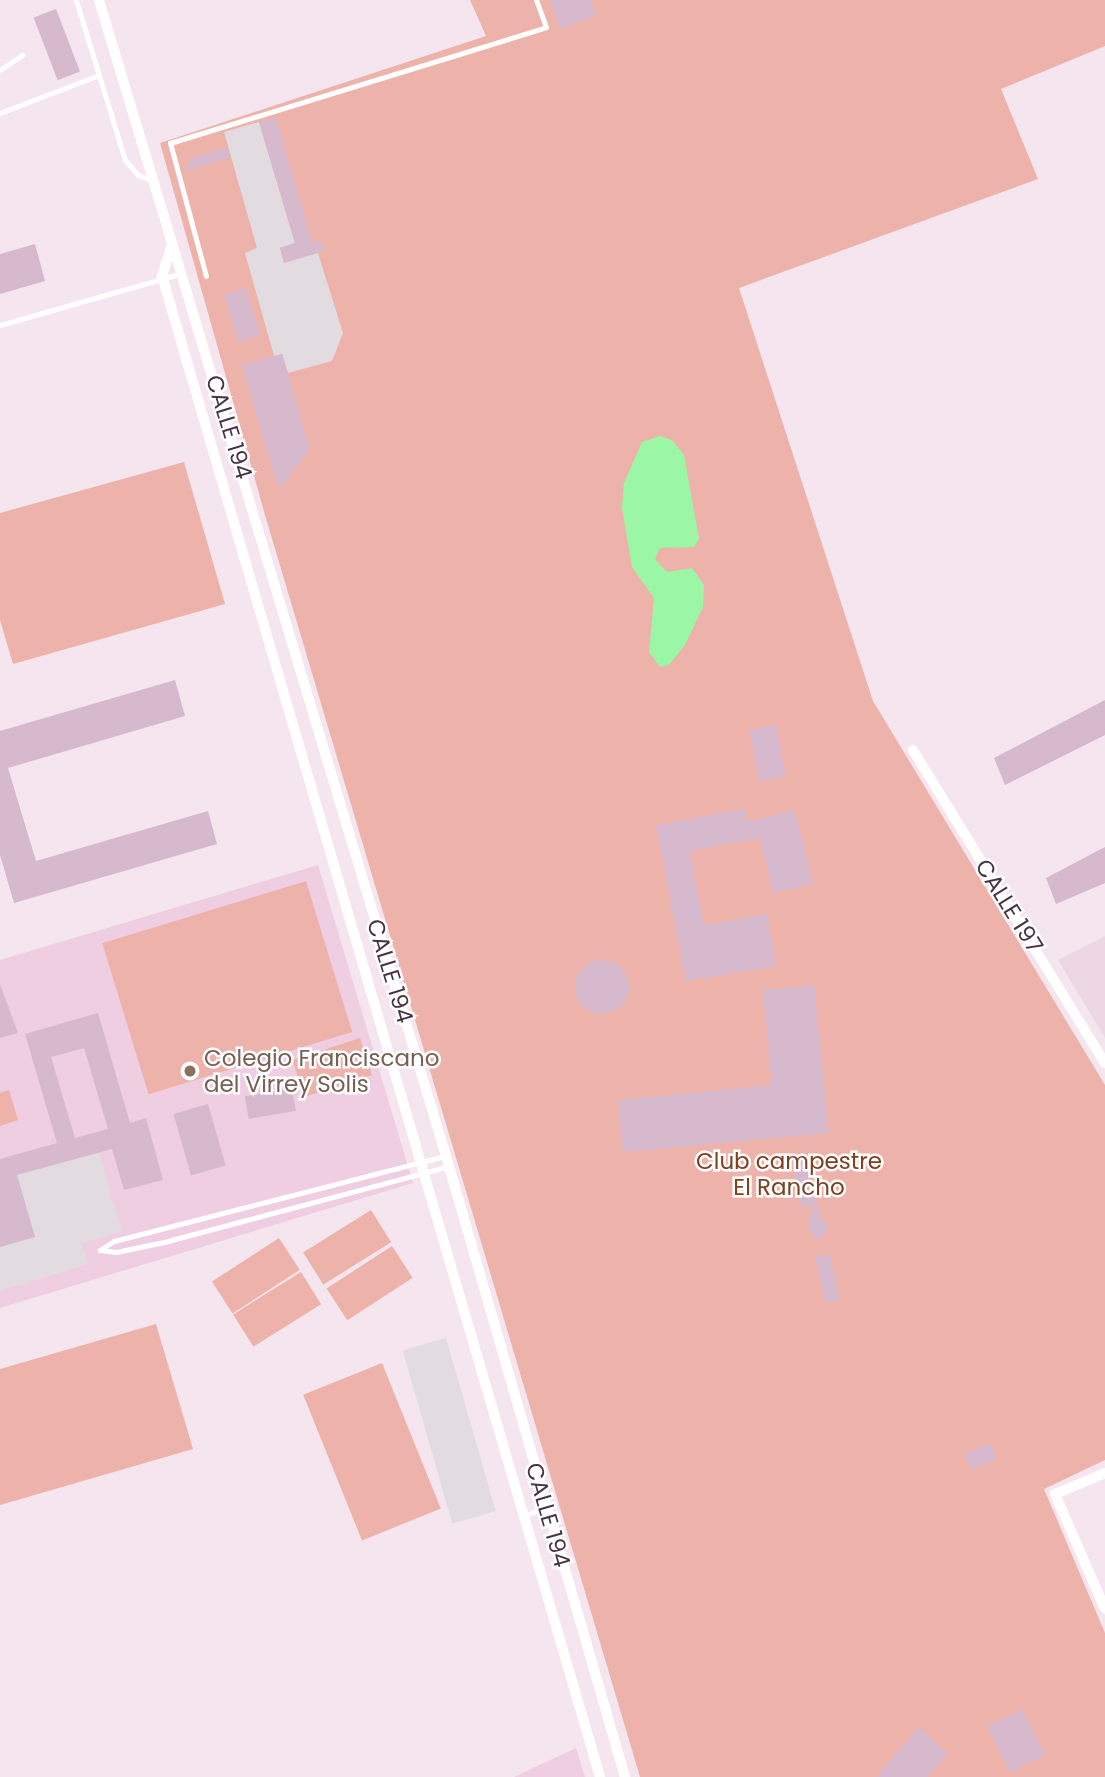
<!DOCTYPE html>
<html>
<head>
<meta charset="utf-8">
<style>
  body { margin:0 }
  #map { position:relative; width:1105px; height:1777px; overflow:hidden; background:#f4e5ee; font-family:Poppins,sans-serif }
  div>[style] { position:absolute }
  .residential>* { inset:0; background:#edd7e4 }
  .education>* { inset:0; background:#efcee1 }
  .green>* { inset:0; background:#edb3aa; transform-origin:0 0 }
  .parking>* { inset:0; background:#e2dbe0; transform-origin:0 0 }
  .water>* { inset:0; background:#9bf7a5 }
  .building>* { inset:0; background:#d7b9ce; transform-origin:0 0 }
  .round { border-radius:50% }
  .lane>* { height:5px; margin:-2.5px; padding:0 2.5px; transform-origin:2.5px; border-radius:2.5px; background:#fff }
  .street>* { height:10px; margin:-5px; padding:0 5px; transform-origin:5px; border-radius:5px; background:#fff }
  .dots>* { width:19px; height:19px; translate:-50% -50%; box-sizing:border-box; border:4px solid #fff; border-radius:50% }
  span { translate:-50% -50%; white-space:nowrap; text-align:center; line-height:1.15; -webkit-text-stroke:5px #fff; paint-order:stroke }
  .street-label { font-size:23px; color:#483442 }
  .education-label { font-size:23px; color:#785e54 }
  .left { translate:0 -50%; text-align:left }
  .park-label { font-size:23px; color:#7f3f21 }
</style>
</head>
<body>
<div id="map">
  <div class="residential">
    <div style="clip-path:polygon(1105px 936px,1105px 1038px,1058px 960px)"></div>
  </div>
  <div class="education">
    <div style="clip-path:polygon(318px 865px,413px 1183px,0 1308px,0 960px)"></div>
    <div style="clip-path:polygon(576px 1748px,585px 1777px,514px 1777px)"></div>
  </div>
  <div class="green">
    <div style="clip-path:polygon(470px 0,1105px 0,1105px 46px,1001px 89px,1038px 179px,739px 288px,873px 701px,1105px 1085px,1105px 1460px,1044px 1489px,1105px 1633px,1105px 1777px,640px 1777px,265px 515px,160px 143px,486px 36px)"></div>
    <div style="clip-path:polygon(184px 462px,225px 604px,13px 664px,0 620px,0 513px)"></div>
    <div style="left:306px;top:881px;width:158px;height:213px;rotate:73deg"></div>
    <div style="left:360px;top:1038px;width:39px;height:71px;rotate:72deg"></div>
    <div style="clip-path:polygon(9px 1090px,18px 1120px,0 1126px,0 1093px)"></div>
    <div style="left:371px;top:1210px;width:38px;height:80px;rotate:58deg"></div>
    <div style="left:279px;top:1238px;width:38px;height:80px;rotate:57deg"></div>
    <div style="left:392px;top:1246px;width:38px;height:78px;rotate:57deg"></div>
    <div style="left:301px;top:1272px;width:38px;height:80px;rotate:58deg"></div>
    <div style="clip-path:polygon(156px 1324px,193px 1449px,0 1505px,0 1369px)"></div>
    <div style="left:382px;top:1363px;width:157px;height:85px;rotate:68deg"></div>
  </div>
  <div class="parking">
    <div style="clip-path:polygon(259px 122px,295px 243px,280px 248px,284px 262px,318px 253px,343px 333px,332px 361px,288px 373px,282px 354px,274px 356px,245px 253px,257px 248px,224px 132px)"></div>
    <div style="clip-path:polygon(99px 1152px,122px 1231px,82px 1243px,88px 1264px,0 1291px,0 1247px,35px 1237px,17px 1175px)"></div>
    <div style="left:446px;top:1338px;width:180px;height:45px;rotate:74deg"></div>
  </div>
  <div class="water">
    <div style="clip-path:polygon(660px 436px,672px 440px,684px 455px,699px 539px,694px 547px,660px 548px,655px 559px,667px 572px,692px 568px,704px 585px,703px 607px,685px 645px,669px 665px,660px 667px,649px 652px,654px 598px,632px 567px,622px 508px,624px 483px,642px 442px)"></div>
  </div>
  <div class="building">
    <div style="clip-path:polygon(550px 0,591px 0,596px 16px,560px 29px)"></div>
    <div style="left:56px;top:9px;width:67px;height:24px;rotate:69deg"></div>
    <div style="clip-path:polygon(276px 118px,312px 243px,321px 240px,324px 251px,284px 263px,280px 248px,295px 243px,259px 122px)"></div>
    <div style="clip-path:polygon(227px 147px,230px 158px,185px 171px,191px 158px)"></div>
    <div style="clip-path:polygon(35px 244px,45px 281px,0 294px,0 254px)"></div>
    <div style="left:246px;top:288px;width:49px;height:23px;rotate:73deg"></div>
    <div style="clip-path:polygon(282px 354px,310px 449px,279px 490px,242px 365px)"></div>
    <div style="clip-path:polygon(175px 680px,185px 716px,8px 768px,36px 861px,208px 811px,217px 844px,14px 903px,0 855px,0 731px)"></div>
    <div style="clip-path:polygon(1105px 700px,1105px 735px,1005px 785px,994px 758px)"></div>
    <div style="left:776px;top:725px;width:52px;height:27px;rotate:79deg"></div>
    <div style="clip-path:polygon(745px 809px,747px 822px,795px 810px,813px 884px,773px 893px,760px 838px,690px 851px,704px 925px,767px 914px,776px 966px,686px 981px,656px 825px)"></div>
    <div style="clip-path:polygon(1105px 847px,1105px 883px,1056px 904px,1046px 878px)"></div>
    <div class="round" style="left:575px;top:960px;width:54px;height:54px"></div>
    <div style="clip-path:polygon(0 984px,18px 1033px,0 1038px)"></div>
    <div style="clip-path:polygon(814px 985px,829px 1133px,623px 1152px,618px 1100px,772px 1085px,763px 990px)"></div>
    <div style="clip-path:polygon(evenodd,98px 1013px,130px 1123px,146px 1118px,163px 1180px,124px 1190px,112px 1149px,17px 1175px,35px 1237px,0 1247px,0 1159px,57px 1143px,25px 1034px,98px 1013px,84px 1048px,108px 1129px,75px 1138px,51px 1057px,84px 1048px)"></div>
    <div style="left:292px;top:1088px;width:23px;height:48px;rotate:80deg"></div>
    <div style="left:208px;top:1104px;width:64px;height:36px;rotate:74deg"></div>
    <div style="clip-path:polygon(806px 1158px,820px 1217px,829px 1227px,820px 1241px,807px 1229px,813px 1205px,802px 1208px,792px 1162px)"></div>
    <div style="left:830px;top:1254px;width:47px;height:15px;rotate:78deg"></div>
    <div style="left:990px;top:1443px;width:17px;height:28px;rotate:66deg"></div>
    <div style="left:1022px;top:1709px;width:51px;height:39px;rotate:63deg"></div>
    <div style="clip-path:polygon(919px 1727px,948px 1754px,927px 1777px,876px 1777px)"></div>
  </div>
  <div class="lane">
    <div style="left:76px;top:0;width:167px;rotate:73deg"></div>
    <div style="left:125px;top:160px;width:20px;rotate:49deg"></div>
    <div style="left:138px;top:175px;width:15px;rotate:20deg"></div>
    <div style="left:0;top:70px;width:27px;rotate:-34deg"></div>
    <div style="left:0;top:113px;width:106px;rotate:-21deg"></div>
    <div style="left:206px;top:276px;width:138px;rotate:-105.1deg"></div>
    <div style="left:170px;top:143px;width:393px;rotate:-17.1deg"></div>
    <div style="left:546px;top:27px;width:29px;rotate:-110deg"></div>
    <div style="left:0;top:325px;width:189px;rotate:-15.9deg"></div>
    <div style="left:100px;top:1250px;width:16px;rotate:7deg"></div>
    <div style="left:116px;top:1252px;width:49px;rotate:-11.8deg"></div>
    <div style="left:164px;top:1242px;width:295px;rotate:-14.9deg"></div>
    <div style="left:100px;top:1250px;width:17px;rotate:-33deg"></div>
    <div style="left:114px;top:1241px;width:343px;rotate:-14.4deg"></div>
    <div style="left:525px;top:1515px;width:21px;rotate:-19deg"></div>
  </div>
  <div class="street">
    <div style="left:99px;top:0;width:1207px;rotate:73.29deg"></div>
    <div style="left:446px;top:1156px;width:646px;rotate:73.92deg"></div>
    <div style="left:171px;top:248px;width:29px;rotate:108deg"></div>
    <div style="left:162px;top:276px;width:1564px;rotate:73.73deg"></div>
    <div style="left:913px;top:750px;width:367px;rotate:58.5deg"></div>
    <div style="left:1105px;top:1473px;width:54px;rotate:157.2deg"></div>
    <div style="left:1055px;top:1494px;width:125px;rotate:66.5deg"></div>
  </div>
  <div class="dots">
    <div style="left:190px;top:1071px;background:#8d6e63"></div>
  </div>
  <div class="street-label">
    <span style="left:229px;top:427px;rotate:73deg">CALLE 194</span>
    <span style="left:1009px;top:906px;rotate:58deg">CALLE 197</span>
    <span style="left:390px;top:971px;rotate:73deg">CALLE 194</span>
    <span style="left:548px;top:1515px;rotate:74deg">CALLE 194</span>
  </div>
  <div class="education-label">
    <span class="left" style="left:204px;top:1071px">Colegio Franciscano<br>del Virrey Solis</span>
  </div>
  <div class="park-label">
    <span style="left:789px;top:1174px">Club campestre<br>El Rancho</span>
  </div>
</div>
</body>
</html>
